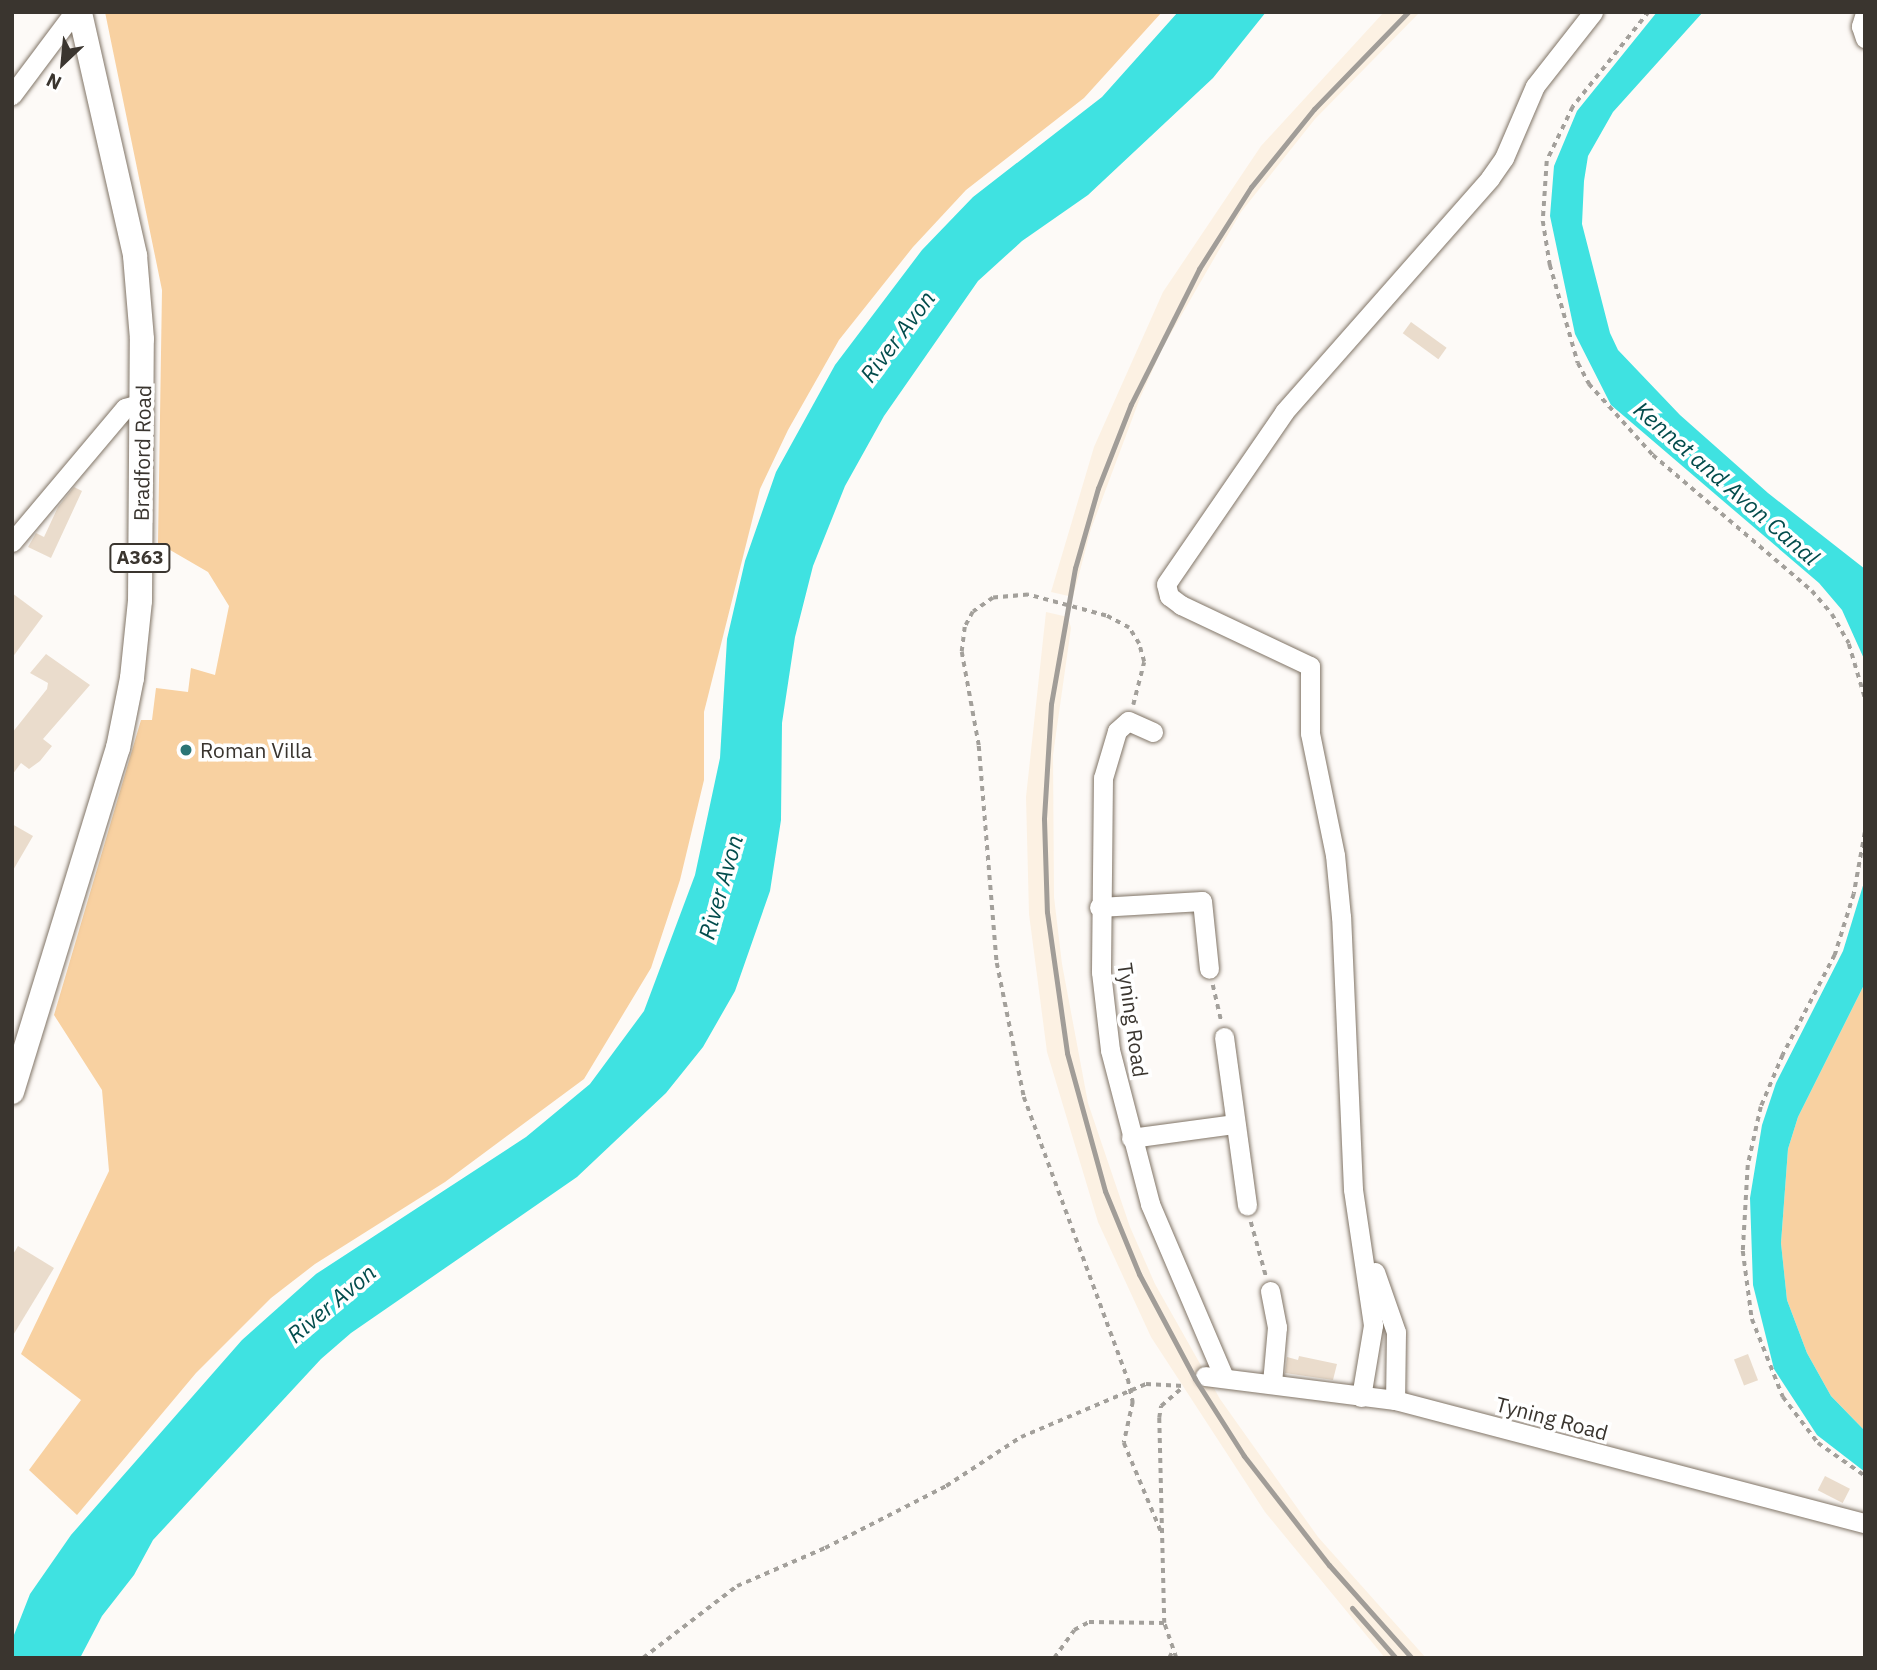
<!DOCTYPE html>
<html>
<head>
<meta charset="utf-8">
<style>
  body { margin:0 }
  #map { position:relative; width:1877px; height:1670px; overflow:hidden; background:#fdfaf7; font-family:"IBM Plex Sans",sans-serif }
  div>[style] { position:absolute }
  .built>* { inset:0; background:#fcf1e3 }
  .green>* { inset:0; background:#f8d1a1 }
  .water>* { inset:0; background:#3fe2e1 }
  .building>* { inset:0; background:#eadccc; transform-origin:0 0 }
  .path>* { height:3.5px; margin-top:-1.75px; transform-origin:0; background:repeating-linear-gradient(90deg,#a3a09b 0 5px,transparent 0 10px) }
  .roads { filter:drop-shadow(0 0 2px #817567) drop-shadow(0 0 2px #817567) }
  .minor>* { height:19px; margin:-9.5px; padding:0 9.5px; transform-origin:9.5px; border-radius:9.5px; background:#fff }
  .major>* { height:24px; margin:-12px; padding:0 12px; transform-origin:12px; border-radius:12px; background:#fff }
  .rail>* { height:5px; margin:-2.5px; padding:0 2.5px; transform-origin:2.5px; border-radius:2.5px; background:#a19d98 }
  .dots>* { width:19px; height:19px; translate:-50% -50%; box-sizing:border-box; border:4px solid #fff; border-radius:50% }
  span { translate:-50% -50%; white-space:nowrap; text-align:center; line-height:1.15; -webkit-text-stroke:7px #fff; paint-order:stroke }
  .shield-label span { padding:2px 5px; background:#fff; border:2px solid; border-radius:5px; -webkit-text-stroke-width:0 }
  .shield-label { font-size:19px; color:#3a352f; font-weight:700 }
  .street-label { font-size:21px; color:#3a352f }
  .poi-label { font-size:21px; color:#3a352f }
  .left { translate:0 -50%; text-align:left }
  .water-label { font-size:23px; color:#034c4c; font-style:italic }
  .frame { position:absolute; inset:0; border:14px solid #3a352f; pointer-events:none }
  .north { position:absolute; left:28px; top:28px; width:70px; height:70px; -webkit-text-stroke:5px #fff; paint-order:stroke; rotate:206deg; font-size:19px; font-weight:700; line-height:28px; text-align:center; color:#3a352f }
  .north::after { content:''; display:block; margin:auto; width:24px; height:32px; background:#3a352f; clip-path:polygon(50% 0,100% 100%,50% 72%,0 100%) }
</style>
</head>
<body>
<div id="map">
  <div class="built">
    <div style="clip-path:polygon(1384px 12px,1420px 12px,1315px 119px,1241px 212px,1163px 347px,1140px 398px,1091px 529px,1073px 597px,1051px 592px,1094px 447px,1163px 292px,1261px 146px)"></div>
    <div style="clip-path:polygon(1046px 612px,1068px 617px,1071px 628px,1053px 755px,1054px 897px,1062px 964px,1088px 1103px,1130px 1227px,1155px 1284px,1220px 1399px,1318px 1537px,1426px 1658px,1385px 1658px,1265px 1512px,1151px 1337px,1098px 1222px,1047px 1052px,1029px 914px,1026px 797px)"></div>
  </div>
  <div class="green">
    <div style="clip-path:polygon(105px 12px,1162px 12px,1084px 98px,966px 190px,913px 247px,839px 340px,788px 430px,760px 489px,704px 712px,704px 780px,680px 880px,651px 968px,584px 1079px,445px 1182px,315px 1264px,271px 1298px,196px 1373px,77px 1515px,29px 1470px,81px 1400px,21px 1354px,109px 1171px,102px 1090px,54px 1015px,141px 720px,152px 720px,156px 688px,188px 692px,191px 668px,215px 675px,229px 606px,208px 572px,158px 543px,162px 290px)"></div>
    <div style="clip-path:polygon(1865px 983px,1865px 1431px,1831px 1396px,1807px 1353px,1787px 1300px,1781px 1243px,1788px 1149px,1798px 1117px)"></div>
  </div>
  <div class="water">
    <div style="clip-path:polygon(1178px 12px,1266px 12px,1213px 78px,1088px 195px,1022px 241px,978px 281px,884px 416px,845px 486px,813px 566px,795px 637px,782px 723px,781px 820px,770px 891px,735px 991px,703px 1047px,666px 1093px,577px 1177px,351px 1333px,321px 1359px,153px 1540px,134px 1575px,102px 1616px,80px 1658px,12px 1658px,12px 1640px,30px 1594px,71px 1535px,242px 1340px,316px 1274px,526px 1137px,590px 1084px,644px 1011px,695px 875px,720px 758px,727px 639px,745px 561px,776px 472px,835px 365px,922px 250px,973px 197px,1102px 97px)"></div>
    <div style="clip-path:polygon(1657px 12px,1703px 12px,1613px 112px,1588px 156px,1584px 181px,1582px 224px,1610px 333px,1618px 350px,1680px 415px,1768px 493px,1865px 569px,1865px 661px,1842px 610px,1819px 583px,1611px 405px,1575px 334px,1550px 216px,1554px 166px,1577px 111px)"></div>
    <div style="clip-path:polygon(1865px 879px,1865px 983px,1798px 1117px,1788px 1149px,1781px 1243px,1787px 1300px,1807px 1353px,1831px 1396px,1865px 1431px,1865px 1472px,1817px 1435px,1774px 1369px,1753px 1285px,1750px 1198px,1762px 1125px,1776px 1083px,1843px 951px)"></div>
  </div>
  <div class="building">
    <div style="left:1411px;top:322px;width:44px;height:14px;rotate:36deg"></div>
    <div style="clip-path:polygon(74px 487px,82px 491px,51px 558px,28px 547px,36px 533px,44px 537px,58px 507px)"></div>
    <div style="clip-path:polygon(12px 593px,43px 616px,12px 658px)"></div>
    <div style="clip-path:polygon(46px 654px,90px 685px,43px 739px,52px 746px,40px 761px,29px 769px,21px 763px,12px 775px,12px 733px,47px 689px,48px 683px,30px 673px)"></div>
    <div style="clip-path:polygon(12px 824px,33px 836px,12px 872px)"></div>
    <div style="clip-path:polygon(18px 1246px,54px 1268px,12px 1337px,12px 1256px)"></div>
    <div style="left:1748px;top:1354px;width:28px;height:15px;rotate:69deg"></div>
    <div style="clip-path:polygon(1299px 1356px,1337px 1364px,1333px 1380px,1285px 1373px,1287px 1357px,1298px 1360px)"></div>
    <div style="left:1825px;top:1476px;width:28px;height:16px;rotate:27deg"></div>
  </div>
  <div class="path">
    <div style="left:1649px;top:12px;width:122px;rotate:128.7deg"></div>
    <div style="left:1573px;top:107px;width:60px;rotate:115.7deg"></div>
    <div style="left:1547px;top:161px;width:60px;rotate:93.8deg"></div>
    <div style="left:1543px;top:221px;width:45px;rotate:81deg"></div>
    <div style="left:1550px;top:265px;width:102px;rotate:74.1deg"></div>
    <div style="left:1578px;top:363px;width:24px;rotate:62deg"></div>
    <div style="left:1589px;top:384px;width:96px;rotate:48deg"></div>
    <div style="left:1653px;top:455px;width:209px;rotate:40.5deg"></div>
    <div style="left:1812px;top:591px;width:30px;rotate:49deg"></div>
    <div style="left:1832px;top:614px;width:34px;rotate:60deg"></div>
    <div style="left:1849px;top:644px;width:56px;rotate:73.5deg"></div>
    <div style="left:1133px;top:705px;width:44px;rotate:-75.7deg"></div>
    <div style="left:1144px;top:662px;width:19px;rotate:-106deg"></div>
    <div style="left:1139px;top:644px;width:19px;rotate:-122deg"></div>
    <div style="left:1129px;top:628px;width:26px;rotate:-152deg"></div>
    <div style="left:1106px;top:616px;width:81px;rotate:-164.9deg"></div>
    <div style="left:1028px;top:595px;width:35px;rotate:175deg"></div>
    <div style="left:993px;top:598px;width:24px;rotate:145deg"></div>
    <div style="left:973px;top:612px;width:17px;rotate:118deg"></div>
    <div style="left:965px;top:627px;width:25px;rotate:97deg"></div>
    <div style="left:962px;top:652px;width:96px;rotate:79.7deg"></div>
    <div style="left:979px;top:746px;width:218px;rotate:85.3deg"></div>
    <div style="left:997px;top:963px;width:137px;rotate:78.6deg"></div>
    <div style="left:1024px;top:1097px;width:301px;rotate:69.8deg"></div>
    <div style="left:1128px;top:1379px;width:24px;rotate:78deg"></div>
    <div style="left:1133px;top:1402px;width:42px;rotate:102.4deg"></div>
    <div style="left:1124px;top:1443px;width:99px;rotate:67.3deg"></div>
    <div style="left:1865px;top:833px;width:62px;rotate:100.2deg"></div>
    <div style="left:1854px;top:894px;width:64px;rotate:107.3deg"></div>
    <div style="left:1835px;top:955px;width:113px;rotate:117.5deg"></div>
    <div style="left:1783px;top:1055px;width:56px;rotate:112.9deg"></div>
    <div style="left:1761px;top:1107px;width:59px;rotate:102.6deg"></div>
    <div style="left:1748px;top:1165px;width:86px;rotate:93.3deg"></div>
    <div style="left:1743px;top:1251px;width:69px;rotate:82.5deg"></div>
    <div style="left:1752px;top:1319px;width:84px;rotate:68.3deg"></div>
    <div style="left:1783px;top:1397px;width:58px;rotate:52.7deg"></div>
    <div style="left:1818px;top:1443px;width:57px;rotate:35.1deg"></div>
    <div style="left:1213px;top:985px;width:37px;rotate:77deg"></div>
    <div style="left:1251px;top:1222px;width:56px;rotate:74.5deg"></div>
    <div style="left:643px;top:1658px;width:118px;rotate:-37.5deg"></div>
    <div style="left:737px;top:1586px;width:96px;rotate:-23.4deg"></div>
    <div style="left:825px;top:1548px;width:136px;rotate:-27.1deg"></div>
    <div style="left:946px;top:1486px;width:90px;rotate:-33.2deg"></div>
    <div style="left:1021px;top:1437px;width:136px;rotate:-23deg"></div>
    <div style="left:1146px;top:1384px;width:38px;rotate:3deg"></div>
    <div style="left:1054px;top:1658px;width:34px;rotate:-54deg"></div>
    <div style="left:1074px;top:1630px;width:17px;rotate:-28deg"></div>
    <div style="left:1089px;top:1622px;width:75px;rotate:0.8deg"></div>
    <div style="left:1169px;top:1658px;width:9px;rotate:-63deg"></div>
    <div style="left:1176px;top:1658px;width:37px;rotate:-109deg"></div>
    <div style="left:1164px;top:1623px;width:205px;rotate:-91.4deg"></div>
    <div style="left:1159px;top:1418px;width:12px;rotate:-81deg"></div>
    <div style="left:1161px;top:1406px;width:29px;rotate:-41deg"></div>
  </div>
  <div class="roads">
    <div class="minor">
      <div style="left:1865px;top:13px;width:14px;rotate:107deg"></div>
      <div style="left:1861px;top:26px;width:13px;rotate:72deg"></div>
      <div style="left:12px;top:95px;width:104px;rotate:-53.2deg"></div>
      <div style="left:12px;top:542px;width:175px;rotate:-49.9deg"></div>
      <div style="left:125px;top:408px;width:19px;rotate:-16deg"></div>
      <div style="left:1153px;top:732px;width:27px;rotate:-156deg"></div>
      <div style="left:1128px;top:721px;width:15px;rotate:138deg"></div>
      <div style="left:1117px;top:731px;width:49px;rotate:106.6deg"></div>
      <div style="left:1103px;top:778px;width:194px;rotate:90.6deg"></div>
      <div style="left:1101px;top:972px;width:79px;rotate:83.4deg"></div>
      <div style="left:1110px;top:1050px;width:159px;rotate:75.4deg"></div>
      <div style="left:1150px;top:1204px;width:186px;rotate:66.9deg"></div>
      <div style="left:1099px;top:907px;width:103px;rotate:-3.3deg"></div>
      <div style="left:1202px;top:901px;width:68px;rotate:84.1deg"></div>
      <div style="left:1224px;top:1037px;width:170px;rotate:82.2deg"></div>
      <div style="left:1131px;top:1138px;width:105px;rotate:-7.7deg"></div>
      <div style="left:1375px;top:1272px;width:64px;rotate:70.7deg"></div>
      <div style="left:1396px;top:1332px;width:68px;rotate:90.8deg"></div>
      <div style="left:1270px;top:1291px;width:37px;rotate:79deg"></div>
      <div style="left:1277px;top:1327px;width:56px;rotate:95.1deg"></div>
      <div style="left:1205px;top:1376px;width:192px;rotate:7.2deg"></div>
      <div style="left:1395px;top:1400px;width:486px;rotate:14.7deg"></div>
      <div style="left:1361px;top:1397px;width:73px;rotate:-80.5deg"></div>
      <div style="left:1373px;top:1325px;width:137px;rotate:-98.4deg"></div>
      <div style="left:1353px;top:1189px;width:272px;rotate:-92.5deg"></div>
      <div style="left:1341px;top:917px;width:62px;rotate:-95.5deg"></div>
      <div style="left:1335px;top:855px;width:125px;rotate:-101.6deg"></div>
      <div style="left:1310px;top:733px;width:67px;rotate:-90deg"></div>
      <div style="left:1310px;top:666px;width:143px;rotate:-154.7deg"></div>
      <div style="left:1181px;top:605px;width:15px;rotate:-143deg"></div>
      <div style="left:1169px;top:596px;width:12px;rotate:-104deg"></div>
      <div style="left:1166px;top:584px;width:209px;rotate:-55.5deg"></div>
      <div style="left:1284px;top:412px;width:312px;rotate:-48.6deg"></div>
      <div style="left:1490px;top:178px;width:24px;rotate:-55deg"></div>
      <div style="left:1504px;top:158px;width:78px;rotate:-66.7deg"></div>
      <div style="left:1535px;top:86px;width:94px;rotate:-51.9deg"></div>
    </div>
    <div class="major">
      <div style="left:12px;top:1092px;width:360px;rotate:-72.9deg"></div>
      <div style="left:118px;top:748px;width:71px;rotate:-78.7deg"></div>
      <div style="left:132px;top:678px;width:77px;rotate:-84.1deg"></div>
      <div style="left:140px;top:601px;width:262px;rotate:-89.6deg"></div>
      <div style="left:142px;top:339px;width:84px;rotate:-94.8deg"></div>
      <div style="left:135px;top:255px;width:249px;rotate:-102.8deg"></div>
    </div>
  </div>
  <div class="rail">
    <div style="left:1408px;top:12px;width:135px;rotate:134.1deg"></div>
    <div style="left:1314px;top:109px;width:100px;rotate:128.9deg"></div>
    <div style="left:1251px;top:187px;width:97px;rotate:122.4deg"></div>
    <div style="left:1199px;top:269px;width:151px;rotate:116.7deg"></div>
    <div style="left:1131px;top:404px;width:90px;rotate:111.4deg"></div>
    <div style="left:1098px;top:488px;width:83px;rotate:106deg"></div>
    <div style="left:1075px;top:568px;width:138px;rotate:100deg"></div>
    <div style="left:1051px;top:704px;width:115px;rotate:93.5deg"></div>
    <div style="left:1044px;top:819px;width:93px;rotate:88.2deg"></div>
    <div style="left:1047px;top:912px;width:142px;rotate:81.9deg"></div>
    <div style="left:1067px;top:1053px;width:143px;rotate:74.6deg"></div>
    <div style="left:1105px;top:1191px;width:90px;rotate:67.7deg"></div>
    <div style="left:1139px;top:1274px;width:119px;rotate:61.9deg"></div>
    <div style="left:1195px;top:1379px;width:91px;rotate:57.5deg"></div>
    <div style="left:1244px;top:1456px;width:138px;rotate:52.1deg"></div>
    <div style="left:1329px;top:1565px;width:125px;rotate:48.3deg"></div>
    <div style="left:1352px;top:1608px;width:67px;rotate:48.7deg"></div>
  </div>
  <div class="dots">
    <div style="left:186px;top:750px;background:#2b7575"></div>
  </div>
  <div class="shield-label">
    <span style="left:140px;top:558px">A363</span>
  </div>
  <div class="street-label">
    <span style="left:142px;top:453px;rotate:-89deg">Bradford Road</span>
    <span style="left:1133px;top:1020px;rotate:82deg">Tyning Road</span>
    <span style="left:1552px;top:1418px;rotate:15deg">Tyning Road</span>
  </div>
  <div class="poi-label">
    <span class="left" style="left:200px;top:750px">Roman Villa</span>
  </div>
  <div class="water-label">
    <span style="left:897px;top:336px;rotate:-53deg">River Avon</span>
    <span style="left:1727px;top:483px;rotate:41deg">Kennet and Avon Canal</span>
    <span style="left:720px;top:887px;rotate:-74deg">River Avon</span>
    <span style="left:331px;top:1303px;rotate:-40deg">River Avon</span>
  </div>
  <div class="frame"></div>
  <div class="north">N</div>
</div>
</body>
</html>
